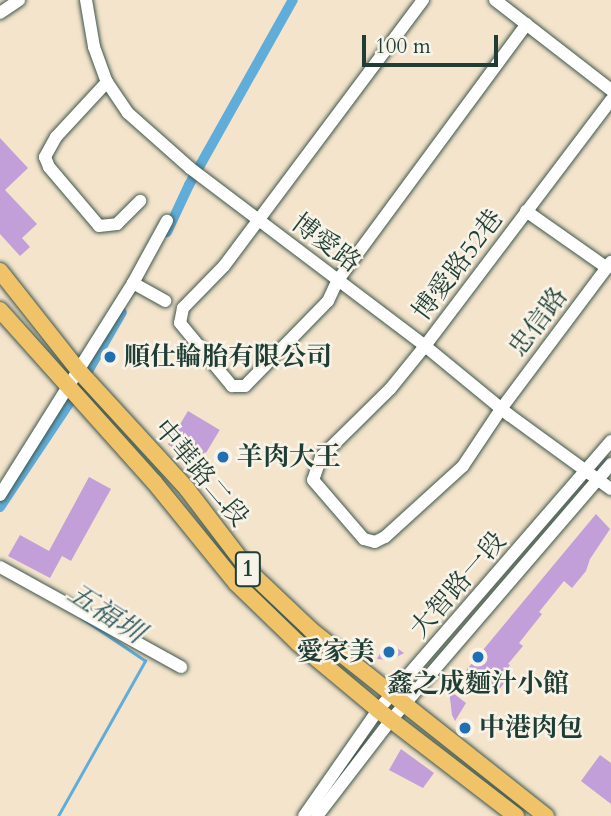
<!DOCTYPE html>
<html>
<head>
<meta charset="utf-8">
<style>
  body { margin:0 }
  #map { position:relative; width:611px; height:816px; overflow:hidden; background:#f4e4cc; font-family:Cardo,"Noto Serif TC",serif }
  div>[style] { position:absolute }
  .stream>* { height:2.5px; margin:-1.25px; padding:0 1.25px; transform-origin:1.25px; border-radius:1.25px; background:#61adda }
  .canal>* { height:10px; margin:-5px; padding:0 5px; transform-origin:5px; border-radius:5px; background:#61adda }
  .building>* { inset:0; background:#c29fd8; transform-origin:0 0 }
  .roads { filter:drop-shadow(0 0 2px #3f564b) drop-shadow(0 0 2px #3f564b) }
  .minor>* { height:12px; margin:-6px; padding:0 6px; transform-origin:6px; border-radius:6px; background:#fff }
  .major>* { height:16px; margin:-8px; padding:0 8px; transform-origin:8px; border-radius:8px; background:#f0c369 }
  .dots>* { width:19px; height:19px; translate:-50% -50%; box-sizing:border-box; border:4px solid #f7f3e8; border-radius:50% }
  span { translate:-50% -50%; white-space:nowrap; text-align:center; line-height:1.15; -webkit-text-stroke:5px #f7f3e8; paint-order:stroke }
  .shield-label span { padding:2px 5px; background:#f7f3e8; border:2px solid; border-radius:5px; -webkit-text-stroke-width:0 }
  .shield-label { font-size:24px; color:#1f3d34; font-weight:700 }
  .street-label { font-size:26px; color:#1f3d34 }
  .poi-label { font-size:26px; color:#1f3d34; font-weight:700 }
  .left { translate:0 -50%; text-align:left }
  .right { translate:-100% -50%; text-align:right }
  .water-label { font-size:28px; color:#30595e; font-style:italic }
  .scale { position:absolute; left:362px; top:35px; width:136px; height:32px; box-sizing:border-box; border:4px solid #1f3d34; border-top:0; padding-left:9px; font-size:21px; line-height:24px; white-space:nowrap; color:#1f3d34; -webkit-text-stroke:5px #f7f3e8; paint-order:stroke }
</style>
</head>
<body>
<div id="map">
  <div class="stream">
    <div style="left:58px;top:816px;width:178px;rotate:-60.7deg"></div>
    <div style="left:145px;top:661px;width:77px;rotate:-146.1deg"></div>
  </div>
  <div class="canal">
    <div style="left:167px;top:232px;width:52px;rotate:-64.9deg"></div>
    <div style="left:189px;top:185px;width:212px;rotate:-60.7deg"></div>
    <div style="left:0;top:507px;width:130px;rotate:-56.3deg"></div>
    <div style="left:72px;top:399px;width:100px;rotate:-60.1deg"></div>
  </div>
  <div class="building">
    <div style="clip-path:polygon(0 138px,28px 168px,5px 190px,37px 224px,22px 238px,30px 247px,20px 256px,0 234px)"></div>
    <div style="left:188px;top:411px;width:37px;height:39px;rotate:31deg"></div>
    <div style="clip-path:polygon(89px 477px,111px 489px,71px 561px,62px 556px,50px 578px,8px 556px,20px 535px,49px 551px)"></div>
    <div style="clip-path:polygon(596px 514px,610px 529px,590px 559px,586px 571px,572px 588px,564px 581px,539px 612px,542px 614px,519px 643px,523px 646px,508px 664px,510px 665px,501px 677px,506px 681px,497px 692px,482px 679px,472px 691px,458px 680px)"></div>
    <div style="clip-path:polygon(391px 644px,404px 653px,391px 660px,377px 659px,383px 648px,387px 650px)"></div>
    <div style="clip-path:polygon(449px 690px,466px 703px,455px 721px,452px 715px)"></div>
    <div style="clip-path:polygon(401px 749px,434px 773px,423px 788px,389px 770px)"></div>
    <div style="clip-path:polygon(600px 755px,611px 763px,611px 804px,581px 781px)"></div>
  </div>
  <div class="roads">
    <div class="minor">
      <div style="left:86px;top:0;width:48px;rotate:80.3deg"></div>
      <div style="left:94px;top:47px;width:37px;rotate:70deg"></div>
      <div style="left:107px;top:82px;width:37px;rotate:56deg"></div>
      <div style="left:128px;top:113px;width:83px;rotate:41.6deg"></div>
      <div style="left:190px;top:168px;width:295px;rotate:37.1deg"></div>
      <div style="left:425px;top:346px;width:109px;rotate:39.4deg"></div>
      <div style="left:509px;top:415px;width:126px;rotate:36deg"></div>
      <div style="left:423px;top:0;width:332px;rotate:126.8deg"></div>
      <div style="left:224px;top:266px;width:59px;rotate:134.3deg"></div>
      <div style="left:183px;top:308px;width:15px;rotate:101deg"></div>
      <div style="left:180px;top:323px;width:82px;rotate:50.5deg"></div>
      <div style="left:232px;top:386px;width:13px"></div>
      <div style="left:245px;top:386px;width:119px;rotate:-45.7deg"></div>
      <div style="left:328px;top:301px;width:23px;rotate:-65deg"></div>
      <div style="left:338px;top:280px;width:318px;rotate:-53.6deg"></div>
      <div style="left:495px;top:0;width:147px;rotate:37.8deg"></div>
      <div style="left:0;top:13px;width:23px;rotate:-34deg"></div>
      <div style="left:107px;top:82px;width:75px;rotate:132.8deg"></div>
      <div style="left:56px;top:137px;width:23px;rotate:119deg"></div>
      <div style="left:45px;top:157px;width:11px;rotate:68deg"></div>
      <div style="left:49px;top:167px;width:77px;rotate:49.7deg"></div>
      <div style="left:99px;top:226px;width:18px;rotate:-6deg"></div>
      <div style="left:117px;top:224px;width:33px;rotate:-45deg"></div>
      <div style="left:611px;top:100px;width:308px;rotate:127.1deg"></div>
      <div style="left:425px;top:346px;width:55px;rotate:129.1deg"></div>
      <div style="left:390px;top:389px;width:97px;rotate:135.4deg"></div>
      <div style="left:321px;top:457px;width:24px;rotate:109deg"></div>
      <div style="left:313px;top:480px;width:78px;rotate:49.2deg"></div>
      <div style="left:364px;top:539px;width:11px;rotate:15deg"></div>
      <div style="left:375px;top:542px;width:11px;rotate:-27deg"></div>
      <div style="left:385px;top:537px;width:105px;rotate:-42.3deg"></div>
      <div style="left:463px;top:466px;width:69px;rotate:-56.3deg"></div>
      <div style="left:501px;top:409px;width:184px;rotate:-53.2deg"></div>
      <div style="left:526px;top:211px;width:99px;rotate:35.1deg"></div>
      <div style="left:133px;top:283px;width:37px;rotate:29deg"></div>
      <div style="left:0;top:495px;width:250px;rotate:-57.9deg"></div>
      <div style="left:133px;top:283px;width:71px;rotate:-61.3deg"></div>
      <div style="left:0;top:567px;width:207px;rotate:28.9deg"></div>
      <div style="left:304px;top:816px;width:129px;rotate:-55.1deg"></div>
      <div style="left:378px;top:710px;width:356px;rotate:-49.1deg"></div>
      <div style="left:317px;top:816px;width:121px;rotate:-52.4deg"></div>
      <div style="left:391px;top:720px;width:338px;rotate:-49.3deg"></div>
    </div>
    <div class="major">
      <div style="left:0;top:271px;width:127px;rotate:51.7deg"></div>
      <div style="left:79px;top:371px;width:160px;rotate:47.5deg"></div>
      <div style="left:187px;top:489px;width:106px;rotate:52.7deg"></div>
      <div style="left:251px;top:573px;width:83px;rotate:43.5deg"></div>
      <div style="left:311px;top:630px;width:300px;rotate:38.4deg"></div>
      <div style="left:0;top:310px;width:231px;rotate:48.2deg"></div>
      <div style="left:154px;top:482px;width:130px;rotate:50.9deg"></div>
      <div style="left:236px;top:583px;width:86px;rotate:44.1deg"></div>
      <div style="left:298px;top:643px;width:104px;rotate:39.9deg"></div>
      <div style="left:378px;top:710px;width:174px;rotate:37.5deg"></div>
    </div>
  </div>
  <div class="dots">
    <div style="left:110px;top:357px;background:#1f6fb2"></div>
    <div style="left:223px;top:457px;background:#1f6fb2"></div>
    <div style="left:389px;top:652px;background:#1f6fb2"></div>
    <div style="left:478px;top:657px;background:#1f6fb2"></div>
    <div style="left:465px;top:728px;background:#1f6fb2"></div>
  </div>
  <div class="shield-label">
    <span style="left:248px;top:569px">1</span>
  </div>
  <div class="street-label">
    <span style="left:326px;top:243px;rotate:37deg">博愛路</span>
    <span style="left:458px;top:265px;rotate:-53deg">博愛路52巷</span>
    <span style="left:538px;top:322px;rotate:-53deg">忠信路</span>
    <span style="left:201px;top:473px;rotate:50deg">中華路二段</span>
    <span style="left:458px;top:585px;rotate:-49deg">大智路一段</span>
  </div>
  <div class="poi-label">
    <span class="left" style="left:124px;top:357px">順仕輪胎有限公司</span>
    <span class="left" style="left:237px;top:457px">羊肉大王</span>
    <span class="right" style="left:375px;top:652px">愛家美</span>
    <span style="left:478px;top:684px">鑫之成麵汁小館</span>
    <span class="left" style="left:479px;top:728px">中港肉包</span>
  </div>
  <div class="water-label">
    <span style="left:106px;top:613px;rotate:33deg">五福圳</span>
  </div>
  <div class="scale">100 m</div>
</div>
</body>
</html>
